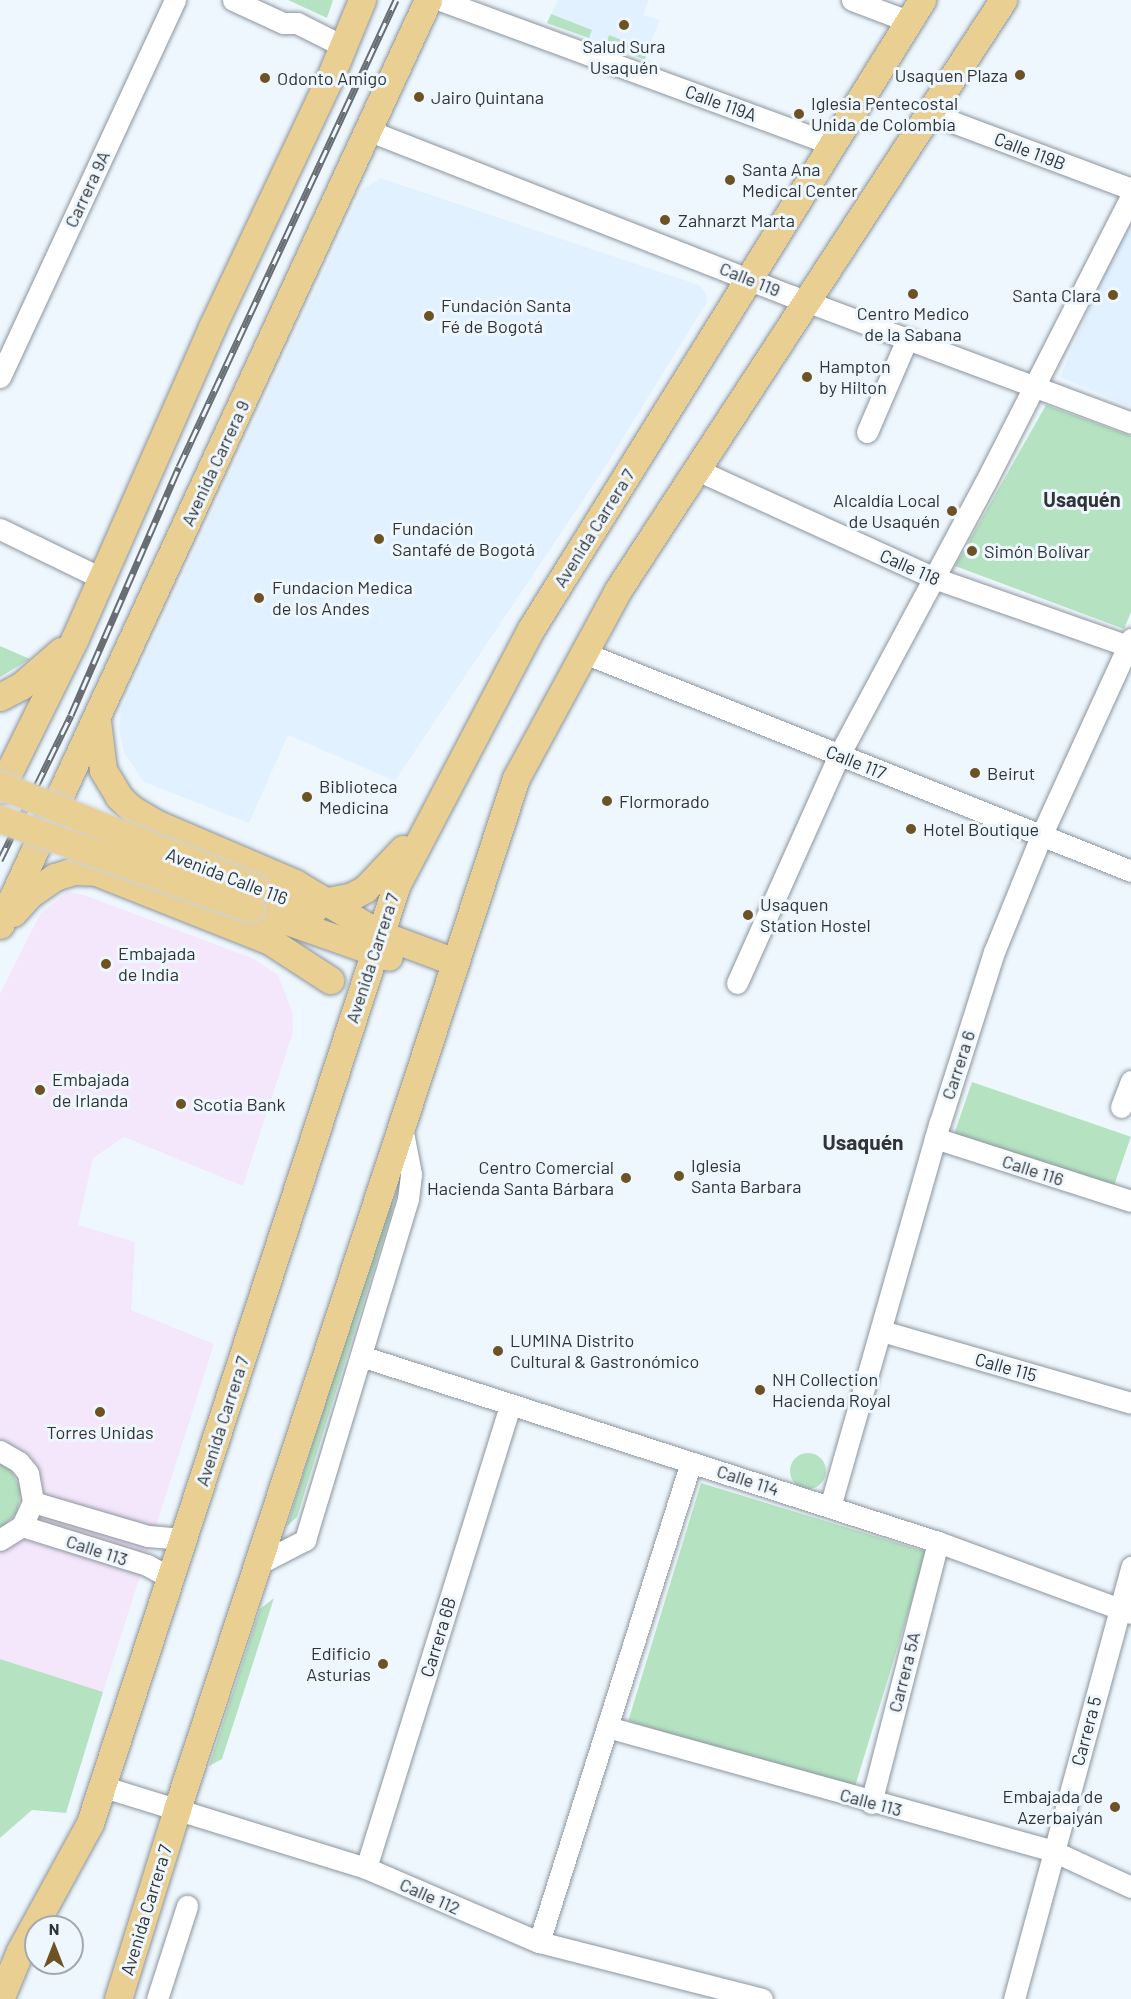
<!DOCTYPE html>
<html>
<head>
<meta charset="utf-8">
<style>
  body { margin:0 }
  #map { position:relative; width:1131px; height:1999px; overflow:hidden; background:#eff7fe; font-family:Barlow,sans-serif }
  div>[style] { position:absolute }
  .commercial>* { inset:0; background:#f4e6fb }
  .built>* { inset:0; background:#e1f1ff }
  .green>* { inset:0; background:#b5e3c2; transform-origin:0 0 }
  .round { border-radius:50% }
  .roads { filter:drop-shadow(0 0 2px #8c959d) drop-shadow(0 0 2px #8c959d) }
  .minor>* { height:21px; margin:-10.5px; padding:0 10.5px; transform-origin:10.5px; border-radius:10.5px; background:#fff }
  .major>* { height:27px; margin:-13.5px; padding:0 13.5px; transform-origin:13.5px; border-radius:13.5px; background:#eacf92 }
  .rail>* { height:7px; margin-top:-3.5px; transform-origin:0; background:repeating-linear-gradient(90deg,#eff7fe 0 14px,#696e72 0 28px); box-sizing:border-box; border-block:2px solid #696e72 }
  .bridges { filter:drop-shadow(0 0 2px #d1d2d3) drop-shadow(0 0 2px #d1d2d3) }
  .major-bridge>* { height:27px; margin:-13.5px; padding:0 13.5px; transform-origin:13.5px; border-radius:13.5px; background:#eacf92 }
  .dots>* { width:16px; height:16px; translate:-50% -50%; box-sizing:border-box; border:3px solid #eff7fe; border-radius:50% }
  span { translate:-50% -50%; white-space:nowrap; text-align:center; line-height:1.15; -webkit-text-stroke:6px #eff7fe; paint-order:stroke }
  .poi-label { font-size:18px; color:#303437 }
  .right { translate:-100% -50%; text-align:right }
  .left { translate:0 -50%; text-align:left }
  .street-label { font-size:18px; color:#303437 }
  .neighbourhood-label { font-size:20px; color:#303437; font-weight:700 }
  .quarter-label { font-size:21px; color:#303437; font-weight:700 }
  .north { position:absolute; left:24px; top:1915px; width:60px; height:60px; box-sizing:border-box; background:#eff7fe; border:2px solid #a3a9ae; border-radius:50%; rotate:0deg; font-size:16px; font-weight:700; line-height:24px; text-align:center; color:#303437 }
  .north::after { content:''; display:block; margin:auto; width:21px; height:27px; background:#6d5224; clip-path:polygon(50% 0,100% 100%,50% 72%,0 100%) }
</style>
</head>
<body>
<div id="map">
  <div class="commercial">
    <div style="clip-path:polygon(67px 892px,84px 895px,252px 958px,278px 975px,292px 1011px,293px 1032px,243px 1186px,124px 1137px,93px 1158px,78px 1225px,135px 1242px,131px 1310px,214px 1344px,103px 1692px,0 1659px,0 994px,40px 914px)"></div>
  </div>
  <div class="built">
    <div style="clip-path:polygon(558px 0,649px 0,643px 15px,660px 20px,644px 58px,547px 23px)"></div>
    <div style="clip-path:polygon(380px 178px,699px 285px,706px 294px,707px 302px,605px 467px,395px 781px,288px 735px,249px 823px,144px 782px,124px 753px,119px 730px,121px 710px,362px 190px)"></div>
    <div style="clip-path:polygon(1131px 213px,1131px 407px,1060px 377px)"></div>
  </div>
  <div class="green">
    <div style="clip-path:polygon(288px 0,333px 0,327px 18px)"></div>
    <div style="clip-path:polygon(551px 14px,592px 30px,589px 38px,547px 23px)"></div>
    <div style="left:609px;top:35px;width:42px;height:10px;rotate:21deg"></div>
    <div style="clip-path:polygon(1046px 405px,1131px 436px,1131px 612px,1124px 629px,955px 566px)"></div>
    <div style="clip-path:polygon(0 646px,30px 659px,0 677px)"></div>
    <div style="left:972px;top:1082px;width:168px;height:55px;rotate:19deg"></div>
    <div style="clip-path:polygon(394px 1183px,392px 1211px,297px 1517px,287px 1526px)"></div>
    <div class="round" style="left:790px;top:1453px;width:36px;height:36px"></div>
    <div style="clip-path:polygon(0 1462px,10px 1469px,21px 1489px,17px 1513px,0 1529px)"></div>
    <div style="left:701px;top:1483px;width:236px;height:249px;rotate:17deg"></div>
    <div style="clip-path:polygon(274px 1598px,222px 1759px,209px 1766px,260px 1609px)"></div>
    <div style="clip-path:polygon(0 1659px,103px 1692px,66px 1813px,32px 1810px,0 1838px)"></div>
  </div>
  <div class="roads">
    <div class="minor">
      <div style="left:233px;top:0;width:55px;rotate:24.7deg"></div>
      <div style="left:283px;top:23px;width:14px"></div>
      <div style="left:297px;top:23px;width:51px;rotate:26.6deg"></div>
      <div style="left:440px;top:0;width:418px;rotate:20.2deg"></div>
      <div style="left:852px;top:0;width:60px;rotate:20.6deg"></div>
      <div style="left:929px;top:113px;width:216px;rotate:20.6deg"></div>
      <div style="left:370px;top:131px;width:453px;rotate:21.4deg"></div>
      <div style="left:792px;top:296px;width:362px;rotate:20.5deg"></div>
      <div style="left:0;top:377px;width:416px;rotate:-65.1deg"></div>
      <div style="left:867px;top:432px;width:101px;rotate:-66.7deg"></div>
      <div style="left:695px;top:469px;width:263px;rotate:24.5deg"></div>
      <div style="left:934px;top:578px;width:209px;rotate:19.3deg"></div>
      <div style="left:0;top:529px;width:112px;rotate:25.9deg"></div>
      <div style="left:582px;top:652px;width:591px;rotate:21.75deg"></div>
      <div style="left:737px;top:983px;width:250px;rotate:-65.9deg"></div>
      <div style="left:839px;top:755px;width:309px;rotate:-61.8deg"></div>
      <div style="left:985px;top:483px;width:322px;rotate:-63deg"></div>
      <div style="left:1121px;top:1107px;width:28px;rotate:-69deg"></div>
      <div style="left:935px;top:1138px;width:206px;rotate:17.8deg"></div>
      <div style="left:882px;top:1331px;width:259px;rotate:16.1deg"></div>
      <div style="left:361px;top:1356px;width:606px;rotate:17.87deg"></div>
      <div style="left:938px;top:1542px;width:206px;rotate:20.2deg"></div>
      <div style="left:0;top:1451px;width:22px;rotate:30deg"></div>
      <div style="left:19px;top:1462px;width:14px;rotate:51deg"></div>
      <div style="left:28px;top:1473px;width:29px;rotate:80deg"></div>
      <div style="left:33px;top:1502px;width:26px;rotate:115deg"></div>
      <div style="left:22px;top:1526px;width:26px;rotate:148deg"></div>
      <div style="left:33px;top:1502px;width:120px;rotate:16.5deg"></div>
      <div style="left:148px;top:1536px;width:35px;rotate:5deg"></div>
      <div style="left:830px;top:1507px;width:400px;rotate:-74.1deg"></div>
      <div style="left:940px;top:1122px;width:178px;rotate:-72.4deg"></div>
      <div style="left:994px;top:952px;width:125px;rotate:-67.9deg"></div>
      <div style="left:1041px;top:836px;width:217px;rotate:-65.4deg"></div>
      <div style="left:22px;top:1526px;width:131px;rotate:17.3deg"></div>
      <div style="left:147px;top:1565px;width:26px;rotate:29deg"></div>
      <div style="left:260px;top:1563px;width:51px;rotate:-27.1deg"></div>
      <div style="left:305px;top:1540px;width:356px;rotate:-73.2deg"></div>
      <div style="left:408px;top:1199px;width:25px;rotate:-83deg"></div>
      <div style="left:411px;top:1174px;width:48px;rotate:-100.8deg"></div>
      <div style="left:607px;top:1727px;width:463px;rotate:15.5deg"></div>
      <div style="left:1053px;top:1851px;width:86px;rotate:24.8deg"></div>
      <div style="left:101px;top:1786px;width:277px;rotate:17.2deg"></div>
      <div style="left:366px;top:1868px;width:188px;rotate:23.2deg"></div>
      <div style="left:539px;top:1942px;width:230px;rotate:14.3deg"></div>
      <div style="left:871px;top:1803px;width:269px;rotate:-75.6deg"></div>
      <div style="left:366px;top:1868px;width:485px;rotate:-72.7deg"></div>
      <div style="left:539px;top:1942px;width:503px;rotate:-72.43deg"></div>
      <div style="left:157px;top:1999px;width:98px;rotate:-72.1deg"></div>
      <div style="left:1014px;top:1999px;width:448px;rotate:-74.8deg"></div>
    </div>
    <div class="major">
      <div style="left:0;top:697px;width:24px;rotate:-28deg"></div>
      <div style="left:21px;top:686px;width:53px;rotate:-41.2deg"></div>
      <div style="left:97px;top:721px;width:49px;rotate:83deg"></div>
      <div style="left:103px;top:770px;width:31px;rotate:59deg"></div>
      <div style="left:119px;top:797px;width:18px;rotate:43deg"></div>
      <div style="left:132px;top:809px;width:27px;rotate:31deg"></div>
      <div style="left:155px;top:823px;width:152px;rotate:23.2deg"></div>
      <div style="left:295px;top:883px;width:99px;rotate:31deg"></div>
      <div style="left:0;top:790px;width:169px;rotate:-63.7deg"></div>
      <div style="left:75px;top:638px;width:340px;rotate:-66.2deg"></div>
      <div style="left:212px;top:327px;width:273px;rotate:-64.7deg"></div>
      <div style="left:329px;top:80px;width:87px;rotate:-67.6deg"></div>
      <div style="left:254px;top:887px;width:64px;rotate:20.1deg"></div>
      <div style="left:317px;top:903px;width:36px;rotate:-11deg"></div>
      <div style="left:352px;top:896px;width:15px;rotate:-28deg"></div>
      <div style="left:365px;top:889px;width:55px;rotate:-46.5deg"></div>
      <div style="left:250px;top:908px;width:147px;rotate:19.4deg"></div>
      <div style="left:13px;top:913px;width:24px;rotate:-48deg"></div>
      <div style="left:29px;top:895px;width:32px;rotate:-35deg"></div>
      <div style="left:55px;top:877px;width:19px;rotate:-18deg"></div>
      <div style="left:73px;top:871px;width:23px;rotate:2deg"></div>
      <div style="left:96px;top:872px;width:187px;rotate:21.6deg"></div>
      <div style="left:270px;top:941px;width:72px;rotate:33deg"></div>
      <div style="left:0;top:925px;width:1019px;rotate:-65.17deg"></div>
      <div style="left:364px;top:928px;width:97px;rotate:20.5deg"></div>
      <div style="left:0;top:1999px;width:52px;rotate:-67.4deg"></div>
      <div style="left:20px;top:1951px;width:146px;rotate:-61.3deg"></div>
      <div style="left:90px;top:1823px;width:988px;rotate:-71.9deg"></div>
      <div style="left:397px;top:884px;width:288px;rotate:-62.3deg"></div>
      <div style="left:531px;top:629px;width:741px;rotate:-58.13deg"></div>
      <div style="left:118px;top:1999px;width:199px;rotate:-72.7deg"></div>
      <div style="left:177px;top:1809px;width:1085px;rotate:-71.8deg"></div>
      <div style="left:516px;top:778px;width:214px;rotate:-61.5deg"></div>
      <div style="left:618px;top:590px;width:705px;rotate:-56.87deg"></div>
    </div>
  </div>
  <div class="rail">
    <div style="left:0;top:860px;width:161px;rotate:-63.9deg"></div>
    <div style="left:71px;top:715px;width:270px;rotate:-66.5deg"></div>
    <div style="left:179px;top:467px;width:515px;rotate:-65.08deg"></div>
  </div>
  <div class="bridges">
    <div class="major-bridge">
      <div style="left:0;top:785px;width:274px;rotate:21.9deg"></div>
      <div style="left:0;top:819px;width:265px;rotate:19.6deg"></div>
    </div>
  </div>
  <div class="dots">
    <div style="left:624px;top:25px;background:#6d5224"></div>
    <div style="left:1020px;top:75px;background:#6d5224"></div>
    <div style="left:265px;top:78px;background:#6d5224"></div>
    <div style="left:419px;top:97px;background:#6d5224"></div>
    <div style="left:799px;top:114px;background:#6d5224"></div>
    <div style="left:730px;top:180px;background:#6d5224"></div>
    <div style="left:665px;top:220px;background:#6d5224"></div>
    <div style="left:913px;top:294px;background:#6d5224"></div>
    <div style="left:1113px;top:295px;background:#6d5224"></div>
    <div style="left:429px;top:316px;background:#6d5224"></div>
    <div style="left:807px;top:377px;background:#6d5224"></div>
    <div style="left:952px;top:511px;background:#6d5224"></div>
    <div style="left:379px;top:539px;background:#6d5224"></div>
    <div style="left:972px;top:551px;background:#6d5224"></div>
    <div style="left:259px;top:598px;background:#6d5224"></div>
    <div style="left:975px;top:773px;background:#6d5224"></div>
    <div style="left:307px;top:797px;background:#6d5224"></div>
    <div style="left:607px;top:801px;background:#6d5224"></div>
    <div style="left:911px;top:829px;background:#6d5224"></div>
    <div style="left:748px;top:915px;background:#6d5224"></div>
    <div style="left:106px;top:964px;background:#6d5224"></div>
    <div style="left:40px;top:1090px;background:#6d5224"></div>
    <div style="left:181px;top:1104px;background:#6d5224"></div>
    <div style="left:679px;top:1176px;background:#6d5224"></div>
    <div style="left:626px;top:1178px;background:#6d5224"></div>
    <div style="left:498px;top:1351px;background:#6d5224"></div>
    <div style="left:760px;top:1390px;background:#6d5224"></div>
    <div style="left:100px;top:1412px;background:#6d5224"></div>
    <div style="left:383px;top:1664px;background:#6d5224"></div>
    <div style="left:1115px;top:1807px;background:#6d5224"></div>
  </div>
  <div class="poi-label">
    <span style="left:624px;top:57px">Salud Sura<br>Usaquén</span>
    <span class="right" style="left:1008px;top:75px">Usaquen Plaza</span>
    <span class="left" style="left:277px;top:78px">Odonto Amigo</span>
    <span class="left" style="left:431px;top:97px">Jairo Quintana</span>
    <span class="left" style="left:811px;top:114px">Iglesia Pentecostal<br>Unida de Colombia</span>
    <span class="left" style="left:742px;top:180px">Santa Ana<br>Medical Center</span>
    <span class="left" style="left:678px;top:220px">Zahnarzt Marta</span>
    <span class="right" style="left:1101px;top:295px">Santa Clara</span>
    <span class="left" style="left:441px;top:316px">Fundación Santa<br>Fé de Bogotá</span>
    <span style="left:913px;top:324px">Centro Medico<br>de la Sabana</span>
    <span class="left" style="left:819px;top:377px">Hampton<br>by Hilton</span>
    <span class="right" style="left:940px;top:511px">Alcaldía Local<br>de Usaquén</span>
    <span class="left" style="left:392px;top:539px">Fundación<br>Santafé de Bogotá</span>
    <span class="left" style="left:984px;top:551px">Simón Bolívar</span>
    <span class="left" style="left:272px;top:598px">Fundacion Medica<br>de los Andes</span>
    <span class="left" style="left:987px;top:773px">Beirut</span>
    <span class="left" style="left:319px;top:797px">Biblioteca<br>Medicina</span>
    <span class="left" style="left:619px;top:801px">Flormorado</span>
    <span class="left" style="left:923px;top:829px">Hotel Boutique</span>
    <span class="left" style="left:760px;top:915px">Usaquen<br>Station Hostel</span>
    <span class="left" style="left:118px;top:964px">Embajada<br>de India</span>
    <span class="left" style="left:52px;top:1090px">Embajada<br>de Irlanda</span>
    <span class="left" style="left:193px;top:1104px">Scotia Bank</span>
    <span class="left" style="left:691px;top:1176px">Iglesia<br>Santa Barbara</span>
    <span class="right" style="left:614px;top:1178px">Centro Comercial<br>Hacienda Santa Bárbara</span>
    <span class="left" style="left:510px;top:1351px">LUMINA Distrito<br>Cultural &amp; Gastronómico</span>
    <span class="left" style="left:772px;top:1390px">NH Collection<br>Hacienda Royal</span>
    <span style="left:100px;top:1432px">Torres Unidas</span>
    <span class="right" style="left:371px;top:1664px">Edificio<br>Asturias</span>
    <span class="right" style="left:1103px;top:1807px">Embajada de<br>Azerbaiyán</span>
  </div>
  <div class="street-label">
    <span style="left:721px;top:103px;rotate:20deg">Calle 119A</span>
    <span style="left:1030px;top:151px;rotate:21deg">Calle 119B</span>
    <span style="left:87px;top:189px;rotate:-65deg">Carrera 9A</span>
    <span style="left:750px;top:279px;rotate:22deg">Calle 119</span>
    <span style="left:215px;top:463px;rotate:-65deg">Avenida Carrera 9</span>
    <span style="left:594px;top:528px;rotate:-58deg">Avenida Carrera 7</span>
    <span style="left:910px;top:567px;rotate:24deg">Calle 118</span>
    <span style="left:856px;top:762px;rotate:22deg">Calle 117</span>
    <span style="left:227px;top:876px;rotate:21deg">Avenida Calle 116</span>
    <span style="left:372px;top:958px;rotate:-72deg">Avenida Carrera 7</span>
    <span style="left:958px;top:1065px;rotate:-72deg">Carrera 6</span>
    <span style="left:1033px;top:1170px;rotate:18deg">Calle 116</span>
    <span style="left:1006px;top:1367px;rotate:16deg">Calle 115</span>
    <span style="left:222px;top:1421px;rotate:-72deg">Avenida Carrera 7</span>
    <span style="left:748px;top:1480px;rotate:18deg">Calle 114</span>
    <span style="left:97px;top:1550px;rotate:18deg">Calle 113</span>
    <span style="left:438px;top:1637px;rotate:-73deg">Carrera 6B</span>
    <span style="left:904px;top:1672px;rotate:-76deg">Carrera 5A</span>
    <span style="left:1086px;top:1731px;rotate:-75deg">Carrera 5</span>
    <span style="left:871px;top:1802px;rotate:15deg">Calle 113</span>
    <span style="left:430px;top:1896px;rotate:24deg">Calle 112</span>
    <span style="left:146px;top:1910px;rotate:-73deg">Avenida Carrera 7</span>
  </div>
  <div class="neighbourhood-label">
    <span style="left:1082px;top:499px">Usaquén</span>
  </div>
  <div class="quarter-label">
    <span style="left:863px;top:1142px">Usaquén</span>
  </div>
  <div class="north">N</div>
</div>
</body>
</html>
